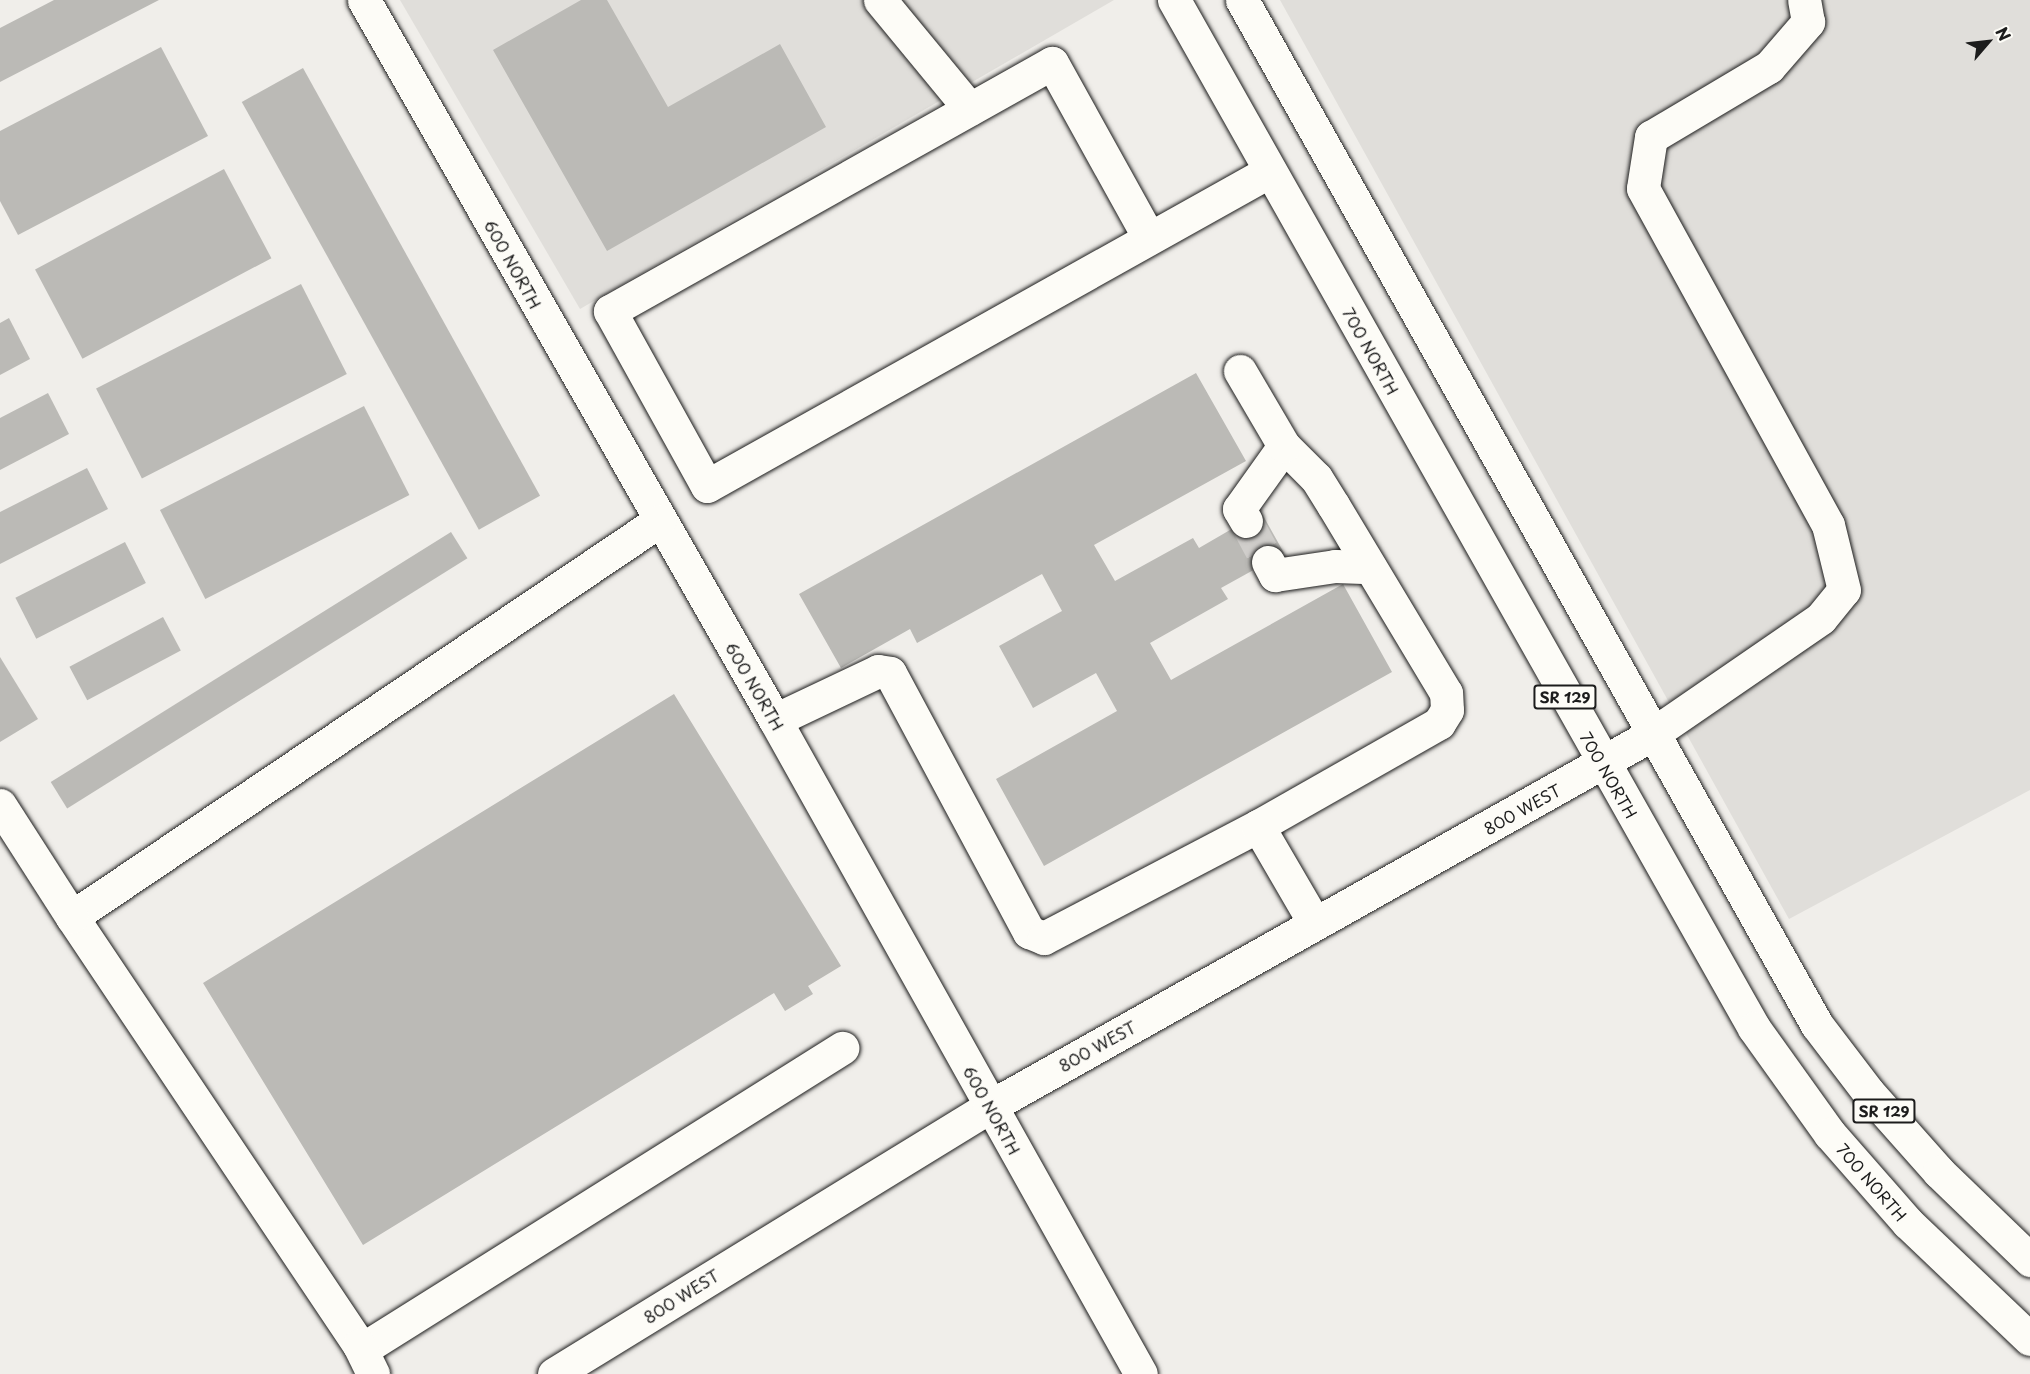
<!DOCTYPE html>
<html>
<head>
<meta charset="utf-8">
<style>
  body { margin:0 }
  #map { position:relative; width:2030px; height:1374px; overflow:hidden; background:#f0eeea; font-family:"Playpen Sans",sans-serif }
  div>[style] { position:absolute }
  .built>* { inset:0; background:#e0deda }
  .building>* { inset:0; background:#bbbab6; transform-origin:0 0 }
  .minor-tunnel>* { height:33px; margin-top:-16.5px; transform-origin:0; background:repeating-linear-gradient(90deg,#d0cecb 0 33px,transparent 0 49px) }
  .roads { filter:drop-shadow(0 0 2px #1c1c1c) drop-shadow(0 0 2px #1c1c1c) }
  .minor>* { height:33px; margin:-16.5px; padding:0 16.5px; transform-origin:16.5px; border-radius:16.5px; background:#fdfcf7 }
  .major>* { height:33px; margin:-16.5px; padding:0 16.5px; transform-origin:16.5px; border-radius:16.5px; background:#fdfcf7 }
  span { translate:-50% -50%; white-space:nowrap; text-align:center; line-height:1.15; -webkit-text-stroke:4.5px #fdfcf7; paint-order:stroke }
  .shield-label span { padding:2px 4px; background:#fdfcf7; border:2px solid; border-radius:4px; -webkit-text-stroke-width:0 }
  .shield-label { font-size:15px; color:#1c1c1c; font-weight:700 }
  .street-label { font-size:16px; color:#1c1c1c }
  .north { position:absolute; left:1958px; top:12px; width:60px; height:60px; -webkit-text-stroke:4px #fdfcf7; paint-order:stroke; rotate:62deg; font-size:16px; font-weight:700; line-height:24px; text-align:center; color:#1c1c1c }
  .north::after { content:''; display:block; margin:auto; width:21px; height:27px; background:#1c1c1c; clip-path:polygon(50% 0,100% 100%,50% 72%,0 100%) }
</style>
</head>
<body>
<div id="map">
  <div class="built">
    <div style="clip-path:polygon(400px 0,1114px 0,580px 309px)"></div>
    <div style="clip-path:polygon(1280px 0,2030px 0,2030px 790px,1789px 919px)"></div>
  </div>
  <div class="building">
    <div style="clip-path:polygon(54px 0,159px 0,0 82px,0 28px)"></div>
    <div style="clip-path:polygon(581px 0,607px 0,668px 107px,780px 44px,826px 127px,607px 251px,493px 50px)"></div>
    <div style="clip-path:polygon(161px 47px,208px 136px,18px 235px,0 201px,0 131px)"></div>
    <div style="left:303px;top:68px;width:489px;height:70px;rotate:61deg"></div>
    <div style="left:224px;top:169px;width:101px;height:214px;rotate:62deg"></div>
    <div style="left:301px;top:284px;width:101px;height:230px;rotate:63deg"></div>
    <div style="clip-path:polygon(9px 318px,30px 359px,0 375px,0 323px)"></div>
    <div style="clip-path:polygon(1196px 373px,1246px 461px,1094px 545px,1115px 581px,1193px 538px,1199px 548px,1261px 512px,1284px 553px,1221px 588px,1228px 599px,1150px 643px,1171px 680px,1343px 584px,1392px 672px,1044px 866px,996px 779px,1117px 711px,1096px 673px,1033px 708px,999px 646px,1062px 611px,1042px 574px,917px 643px,910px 629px,841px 668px,799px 594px)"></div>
    <div style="clip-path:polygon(48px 393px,69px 434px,0 470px,0 418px)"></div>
    <div style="left:364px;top:406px;width:100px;height:229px;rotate:63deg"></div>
    <div style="clip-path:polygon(87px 468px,108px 509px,0 564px,0 512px)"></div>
    <div style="left:451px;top:532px;width:31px;height:472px;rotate:58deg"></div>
    <div style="left:125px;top:542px;width:46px;height:123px;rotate:63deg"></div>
    <div style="left:163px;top:617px;width:38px;height:106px;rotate:62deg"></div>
    <div style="clip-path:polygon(0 657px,38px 719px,0 742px)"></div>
    <div style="clip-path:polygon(674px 694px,841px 966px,808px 986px,813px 994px,785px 1011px,774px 993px,363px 1245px,203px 983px)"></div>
  </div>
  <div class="minor-tunnel">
    <div style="left:1246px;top:521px;width:47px;rotate:61.8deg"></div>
  </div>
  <div class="roads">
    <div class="minor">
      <div style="left:364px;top:0;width:829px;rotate:60.28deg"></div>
      <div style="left:775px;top:720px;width:749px;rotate:60.77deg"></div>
      <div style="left:880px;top:0;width:141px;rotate:50.5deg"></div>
      <div style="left:1148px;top:236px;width:198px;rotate:-119deg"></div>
      <div style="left:1052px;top:63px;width:507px;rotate:150.7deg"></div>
      <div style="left:610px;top:311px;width:200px;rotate:61deg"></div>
      <div style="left:707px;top:486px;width:645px;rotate:-29.23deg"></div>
      <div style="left:659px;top:521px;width:708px;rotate:146deg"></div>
      <div style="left:72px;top:917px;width:515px;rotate:56.16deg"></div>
      <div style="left:359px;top:1345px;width:10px"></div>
      <div style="left:369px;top:1345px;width:559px;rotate:-32.12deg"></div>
      <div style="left:1246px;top:521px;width:14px;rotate:-120deg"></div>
      <div style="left:1239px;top:509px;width:77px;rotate:-54.5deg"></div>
      <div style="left:1268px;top:562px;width:15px;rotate:62deg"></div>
      <div style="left:1275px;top:575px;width:61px;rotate:-8.5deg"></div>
      <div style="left:1335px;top:566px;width:35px;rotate:2deg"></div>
      <div style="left:775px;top:720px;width:114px;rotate:-25.4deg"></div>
      <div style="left:878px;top:671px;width:12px;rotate:9deg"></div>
      <div style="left:890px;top:673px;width:294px;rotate:61.8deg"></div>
      <div style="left:1029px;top:932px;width:16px;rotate:22deg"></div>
      <div style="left:1044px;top:938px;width:242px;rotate:-27.6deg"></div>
      <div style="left:1258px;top:826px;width:208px;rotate:-29.6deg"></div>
      <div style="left:1439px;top:723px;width:15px;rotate:-58deg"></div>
      <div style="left:1447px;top:710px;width:17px;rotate:-93deg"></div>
      <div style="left:1446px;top:693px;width:219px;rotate:-121deg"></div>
      <div style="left:1333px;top:505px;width:32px;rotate:-122deg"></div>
      <div style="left:1316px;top:478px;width:45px;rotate:-135deg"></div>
      <div style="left:1284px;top:446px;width:87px;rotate:-120.4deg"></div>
      <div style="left:0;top:805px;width:133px;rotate:57.3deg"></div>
      <div style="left:1258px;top:826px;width:113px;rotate:59.8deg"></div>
      <div style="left:359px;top:1345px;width:32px;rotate:64deg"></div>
      <div style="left:554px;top:1374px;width:510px;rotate:-31.54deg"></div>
      <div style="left:989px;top:1107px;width:759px;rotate:-29.33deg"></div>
      <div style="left:1651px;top:735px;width:206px;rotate:-34.5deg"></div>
      <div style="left:1821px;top:618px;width:36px;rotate:-51deg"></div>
      <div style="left:1844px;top:590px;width:67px;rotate:-103.8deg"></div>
      <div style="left:1828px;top:525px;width:384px;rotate:-118.8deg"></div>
      <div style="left:1643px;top:188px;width:52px;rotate:-81.1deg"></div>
      <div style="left:1651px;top:137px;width:137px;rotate:-30.7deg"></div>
      <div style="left:1769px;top:67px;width:60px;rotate:-49.1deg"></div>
      <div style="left:1808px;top:22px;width:22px;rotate:-100deg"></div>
    </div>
    <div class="major">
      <div style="left:1174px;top:0;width:1180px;rotate:60.57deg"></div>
      <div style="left:1754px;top:1028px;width:130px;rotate:54.4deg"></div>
      <div style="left:1830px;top:1134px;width:118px;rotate:48.8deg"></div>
      <div style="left:1908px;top:1223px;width:168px;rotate:43.6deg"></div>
      <div style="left:1242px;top:0;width:1175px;rotate:60.71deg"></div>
      <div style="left:1817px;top:1025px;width:84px;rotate:52.7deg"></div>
      <div style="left:1868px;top:1092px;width:107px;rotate:48.4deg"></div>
      <div style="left:1939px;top:1172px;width:127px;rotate:44deg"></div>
    </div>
  </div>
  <div class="shield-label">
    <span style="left:1565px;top:697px">SR 129</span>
    <span style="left:1884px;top:1111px">SR 129</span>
  </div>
  <div class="street-label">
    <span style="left:513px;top:264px;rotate:61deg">600 NORTH</span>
    <span style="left:1371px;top:351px;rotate:61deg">700 NORTH</span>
    <span style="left:755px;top:686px;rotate:60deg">600 NORTH</span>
    <span style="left:1609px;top:775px;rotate:60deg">700 NORTH</span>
    <span style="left:1522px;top:809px;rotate:-29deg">800 WEST</span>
    <span style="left:1097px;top:1046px;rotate:-29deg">800 WEST</span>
    <span style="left:992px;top:1110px;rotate:61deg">600 NORTH</span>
    <span style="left:1872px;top:1182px;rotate:49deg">700 NORTH</span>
    <span style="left:681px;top:1296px;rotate:-32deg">800 WEST</span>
  </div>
  <div class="north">N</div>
</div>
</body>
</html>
